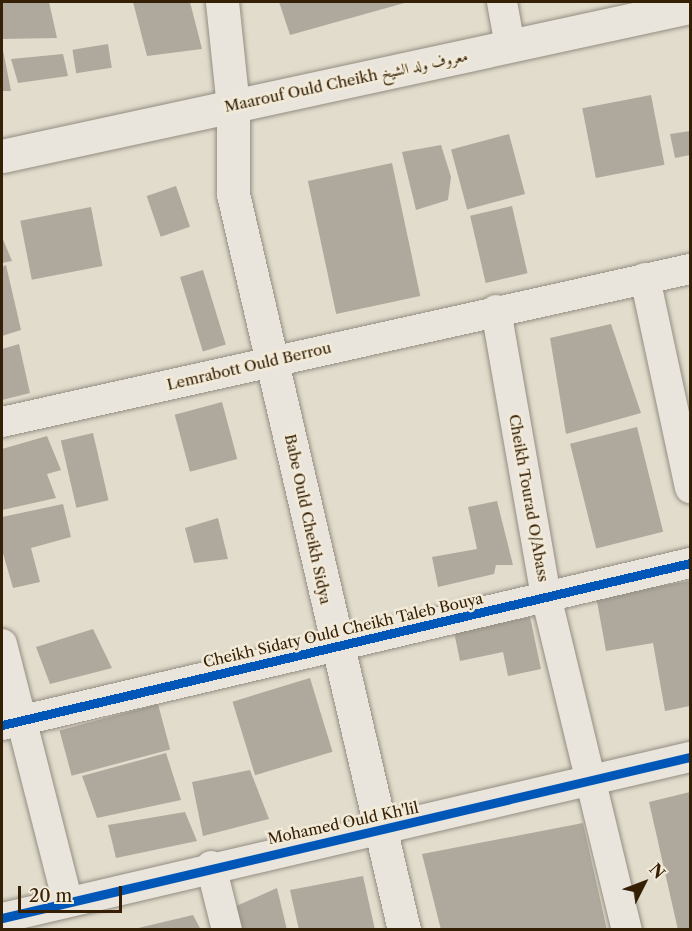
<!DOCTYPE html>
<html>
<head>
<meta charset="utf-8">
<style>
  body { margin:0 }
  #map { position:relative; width:692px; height:931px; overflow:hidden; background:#e2dccc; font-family:"Libre Caslon Text",Amiri,serif }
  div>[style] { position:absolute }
  .building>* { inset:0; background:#afa99d; transform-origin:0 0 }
  .roads { filter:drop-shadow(0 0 2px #938d81) drop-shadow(0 0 2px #938d81) }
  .minor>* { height:30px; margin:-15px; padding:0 15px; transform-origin:15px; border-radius:15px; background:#e9e5dd }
  .tertiary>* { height:33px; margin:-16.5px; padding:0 16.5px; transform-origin:16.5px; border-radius:16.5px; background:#e9e5dd }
  .secondary>* { height:33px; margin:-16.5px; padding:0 16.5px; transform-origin:16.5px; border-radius:16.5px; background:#e9e5dd }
  .cycleway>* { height:9px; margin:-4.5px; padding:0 4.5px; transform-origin:4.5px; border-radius:4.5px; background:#0057b8 }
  span { translate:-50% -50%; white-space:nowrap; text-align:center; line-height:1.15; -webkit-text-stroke:5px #f2ead8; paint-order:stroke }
  .street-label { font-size:15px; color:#352005 }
  .frame { position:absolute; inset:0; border:3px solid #352005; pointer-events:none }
  .north { position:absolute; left:614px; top:853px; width:60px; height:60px; -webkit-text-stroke:4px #f2ead8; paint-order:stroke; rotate:48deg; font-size:16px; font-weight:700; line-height:24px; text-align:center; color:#352005 }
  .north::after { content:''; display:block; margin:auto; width:21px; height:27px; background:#352005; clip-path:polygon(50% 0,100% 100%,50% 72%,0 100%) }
  .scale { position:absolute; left:18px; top:886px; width:104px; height:27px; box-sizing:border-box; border:3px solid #352005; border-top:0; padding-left:8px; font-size:18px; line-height:21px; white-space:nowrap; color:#352005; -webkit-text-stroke:4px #f2ead8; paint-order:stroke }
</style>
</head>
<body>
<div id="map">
  <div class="building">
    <div style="clip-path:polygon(2px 2px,49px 2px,57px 38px,2px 39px)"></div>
    <div style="clip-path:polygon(133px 2px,190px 2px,202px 49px,147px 56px)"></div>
    <div style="clip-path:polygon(279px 2px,408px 2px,290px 35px)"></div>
    <div style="left:108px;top:44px;width:24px;height:36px;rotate:81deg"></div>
    <div style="clip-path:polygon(2px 50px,3px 50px,11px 91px,2px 91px)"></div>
    <div style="clip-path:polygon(63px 54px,68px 76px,18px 83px,11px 59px)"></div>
    <div style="left:651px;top:95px;width:71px;height:70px;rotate:79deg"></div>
    <div style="clip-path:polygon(690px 131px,690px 155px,675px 158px,670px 134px)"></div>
    <div style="left:509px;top:134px;width:62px;height:60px;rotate:75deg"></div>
    <div style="clip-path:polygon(441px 145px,451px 177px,448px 200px,416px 210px,402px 152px)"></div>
    <div style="left:392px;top:163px;width:136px;height:86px;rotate:78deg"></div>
    <div style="left:176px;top:186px;width:43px;height:31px;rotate:71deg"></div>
    <div style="left:512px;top:206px;width:69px;height:43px;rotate:77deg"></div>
    <div style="left:91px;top:207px;width:60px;height:72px;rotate:79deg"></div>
    <div style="clip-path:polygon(2px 237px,12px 261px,2px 263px)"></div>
    <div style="clip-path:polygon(6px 265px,21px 330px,2px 336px,2px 267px)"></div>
    <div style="left:203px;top:270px;width:78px;height:24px;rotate:73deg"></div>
    <div style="clip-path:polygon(611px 324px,641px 413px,566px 434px,550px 338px)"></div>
    <div style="clip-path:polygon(19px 344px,30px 393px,2px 400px,2px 349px)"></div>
    <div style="left:222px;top:402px;width:59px;height:49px;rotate:75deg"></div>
    <div style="left:637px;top:427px;width:108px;height:69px;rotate:76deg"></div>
    <div style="left:93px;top:433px;width:69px;height:33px;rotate:77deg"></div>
    <div style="clip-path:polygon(47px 436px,61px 470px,47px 474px,56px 498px,2px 510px,2px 449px)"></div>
    <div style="clip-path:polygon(497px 501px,513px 565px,496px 565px,494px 574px,438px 587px,432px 557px,477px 549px,468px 507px)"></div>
    <div style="clip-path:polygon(63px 504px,71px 537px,31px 548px,40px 582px,13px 588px,2px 550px,2px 517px)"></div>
    <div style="clip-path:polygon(218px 518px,228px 559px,194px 563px,185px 528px)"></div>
    <div style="clip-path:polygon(690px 581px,690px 706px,665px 711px,653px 643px,606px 651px,596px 596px)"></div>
    <div style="clip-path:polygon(530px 617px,541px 669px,508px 676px,503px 652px,460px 661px,454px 632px)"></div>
    <div style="clip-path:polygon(93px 629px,112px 668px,50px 684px,36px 647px)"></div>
    <div style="left:310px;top:678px;width:77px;height:81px;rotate:73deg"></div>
    <div style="left:158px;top:704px;width:47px;height:102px;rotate:75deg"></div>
    <div style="clip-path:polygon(166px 753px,181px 800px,97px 818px,82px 776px)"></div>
    <div style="clip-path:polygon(250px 770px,269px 819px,203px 836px,192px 782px)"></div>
    <div style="clip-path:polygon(690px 792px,690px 930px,678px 930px,649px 802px)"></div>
    <div style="clip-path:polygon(185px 812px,197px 841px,116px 858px,108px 825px)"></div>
    <div style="clip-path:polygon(583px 823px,607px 930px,441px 930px,422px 854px)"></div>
    <div style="clip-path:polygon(363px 876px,375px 930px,299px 930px,290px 890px)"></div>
    <div style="clip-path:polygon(277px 888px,287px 930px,239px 930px,234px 907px)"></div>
    <div style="clip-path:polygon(193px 915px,201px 930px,134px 930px,134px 929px)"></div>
  </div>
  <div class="roads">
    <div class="minor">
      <div style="left:502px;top:2px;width:45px;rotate:79.7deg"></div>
      <div style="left:645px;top:278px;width:215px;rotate:77.9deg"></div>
      <div style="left:496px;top:310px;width:290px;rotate:80.1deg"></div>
      <div style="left:546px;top:596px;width:344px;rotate:76.4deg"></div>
      <div style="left:2px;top:422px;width:705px;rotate:-12.54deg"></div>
      <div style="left:2px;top:644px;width:263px;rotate:75.7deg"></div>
      <div style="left:2px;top:725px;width:707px;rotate:-13.25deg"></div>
      <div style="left:211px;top:866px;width:66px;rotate:76deg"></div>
      <div style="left:2px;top:918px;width:707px;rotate:-13.17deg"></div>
    </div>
    <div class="tertiary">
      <div style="left:2px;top:156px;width:704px;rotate:-12.22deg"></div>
    </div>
    <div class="secondary">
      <div style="left:222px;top:2px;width:105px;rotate:84deg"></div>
      <div style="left:233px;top:106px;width:88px;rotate:90deg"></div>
      <div style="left:233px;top:194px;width:756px;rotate:76.92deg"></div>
    </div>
  </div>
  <div class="cycleway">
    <div style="left:2px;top:725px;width:707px;rotate:-13.25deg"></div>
    <div style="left:2px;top:918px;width:707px;rotate:-13.17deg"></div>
  </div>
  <div class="street-label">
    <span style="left:346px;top:81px;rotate:-12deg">Maarouf Ould Cheikh معروف ولد الشيخ</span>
    <span style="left:249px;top:366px;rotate:-13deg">Lemrabott Ould Berrou</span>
    <span style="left:529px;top:498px;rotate:80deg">Cheikh Tourad O/Abass</span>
    <span style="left:308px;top:519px;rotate:78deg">Babe Ould Cheikh Sidya</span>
    <span style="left:343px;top:630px;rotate:-13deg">Cheikh Sidaty Ould Cheikh Taleb Bouya</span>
    <span style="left:343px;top:823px;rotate:-12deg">Mohamed Ould Kh'lil</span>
  </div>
  <div class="frame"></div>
  <div class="north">N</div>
  <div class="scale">20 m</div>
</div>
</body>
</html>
